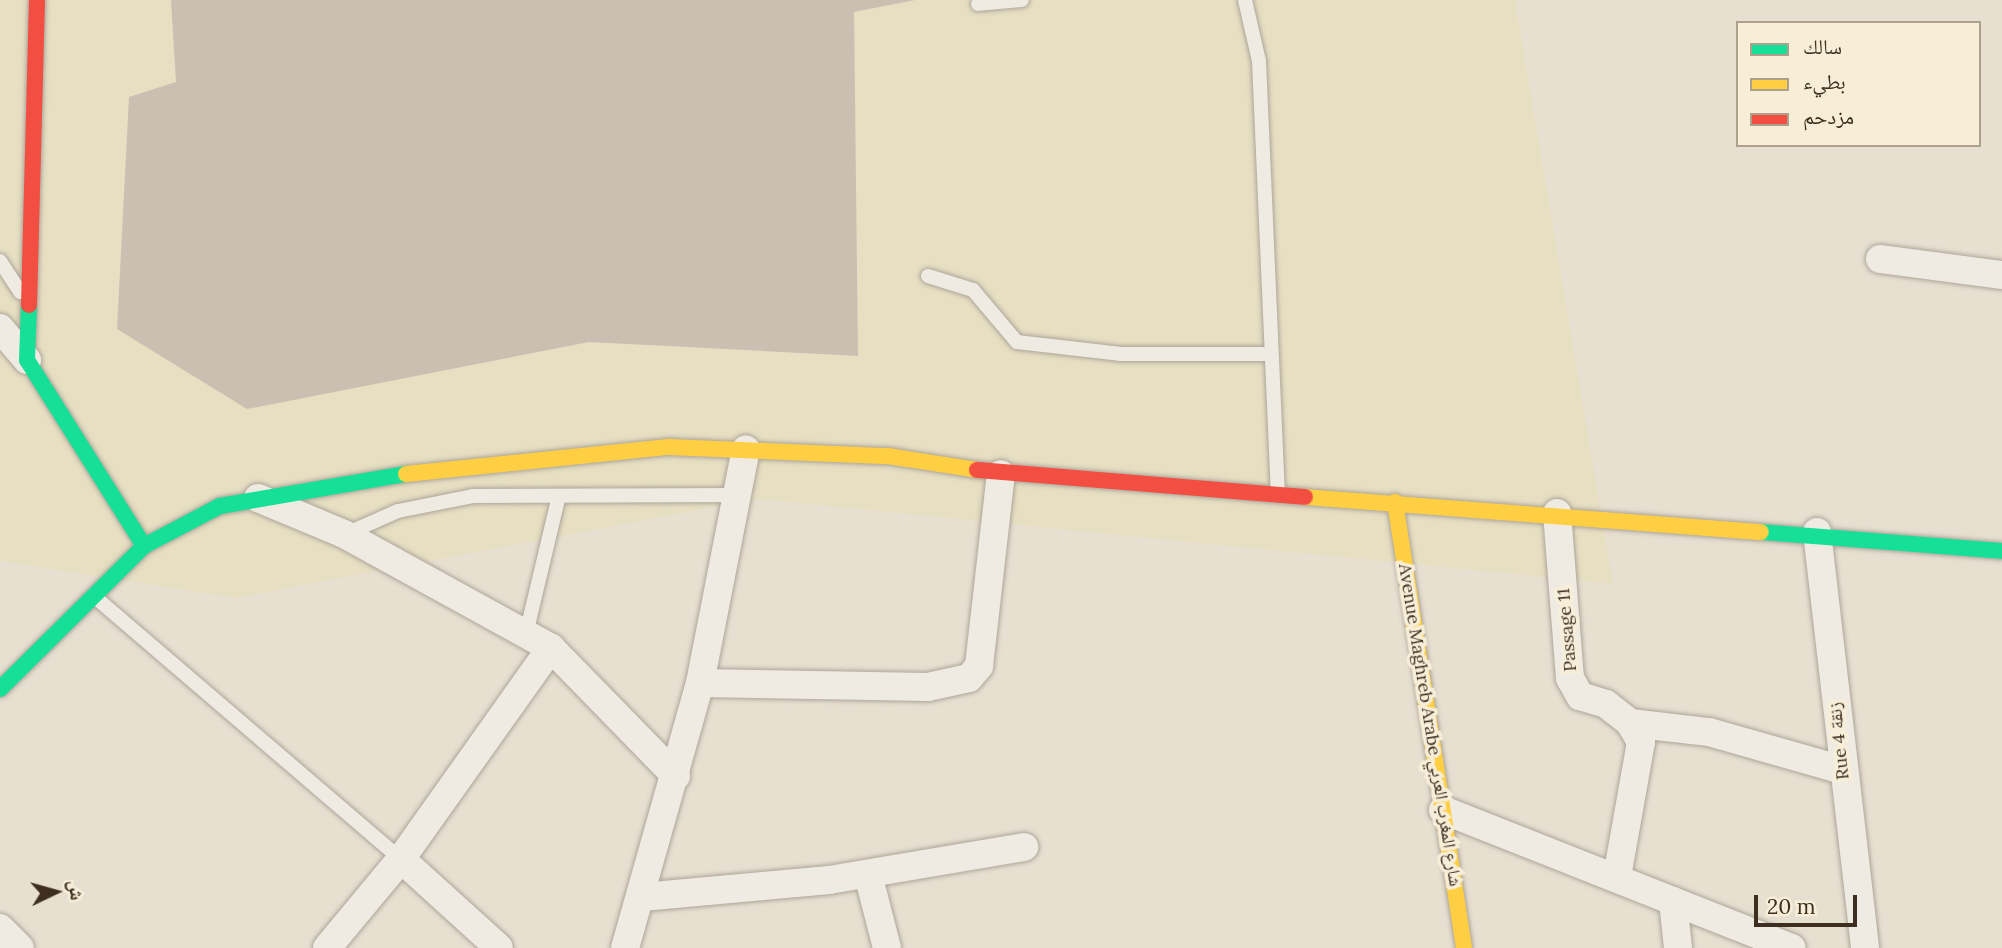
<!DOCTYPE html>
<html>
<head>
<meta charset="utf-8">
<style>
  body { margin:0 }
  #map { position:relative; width:2002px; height:948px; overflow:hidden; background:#e7e0d1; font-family:Lora,"Noto Naskh Arabic",serif }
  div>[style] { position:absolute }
  .farmland>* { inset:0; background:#e6dfc2 }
  .building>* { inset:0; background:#cbbfb2 }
  .roads { filter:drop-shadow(0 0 2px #ada599) drop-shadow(0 0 2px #ada599) }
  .lane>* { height:14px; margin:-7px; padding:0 7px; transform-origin:7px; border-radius:7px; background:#efebe3 }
  .street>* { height:28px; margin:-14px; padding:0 14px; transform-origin:14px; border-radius:14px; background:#efebe3 }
  .fast>* { height:16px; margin:-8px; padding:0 8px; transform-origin:8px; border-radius:8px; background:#16e098 }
  .slow>* { height:16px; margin:-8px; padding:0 8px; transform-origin:8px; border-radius:8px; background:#ffcf43 }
  .jam>* { height:16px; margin:-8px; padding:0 8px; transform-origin:8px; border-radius:8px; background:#f24e42 }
  span { translate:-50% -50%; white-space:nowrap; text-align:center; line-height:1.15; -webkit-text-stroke:7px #f7eed8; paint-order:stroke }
  .street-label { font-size:18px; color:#3d2e20 }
  .legend { position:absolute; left:1736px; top:21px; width:245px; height:126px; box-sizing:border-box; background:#f7eed8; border:2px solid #ada18e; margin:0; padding:9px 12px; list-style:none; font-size:21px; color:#3d2e20 }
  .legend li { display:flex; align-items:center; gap:14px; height:35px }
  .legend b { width:35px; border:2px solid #ada18e }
  .north { position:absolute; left:21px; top:857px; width:70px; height:70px; -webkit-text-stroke:5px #f7eed8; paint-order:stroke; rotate:85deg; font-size:19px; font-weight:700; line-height:28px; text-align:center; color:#3d2e20 }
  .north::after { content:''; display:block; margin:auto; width:24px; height:32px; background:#3d2e20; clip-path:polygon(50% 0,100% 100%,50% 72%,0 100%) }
  .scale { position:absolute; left:1754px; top:895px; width:103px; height:32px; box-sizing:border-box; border:4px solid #3d2e20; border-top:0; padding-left:9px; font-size:21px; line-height:24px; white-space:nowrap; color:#3d2e20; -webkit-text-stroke:5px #f7eed8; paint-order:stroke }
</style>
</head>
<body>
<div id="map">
  <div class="farmland">
    <div style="clip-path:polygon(0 0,1515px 0,1613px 584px,756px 499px,236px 598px,0 561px)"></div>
  </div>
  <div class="building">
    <div style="clip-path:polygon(171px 0,915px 0,854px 12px,858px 356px,589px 342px,247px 409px,117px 329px,129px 97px,176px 82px)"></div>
  </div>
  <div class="roads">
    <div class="lane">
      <div style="left:1245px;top:0;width:63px;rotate:77.1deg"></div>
      <div style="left:1259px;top:61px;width:431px;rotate:87.5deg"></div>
      <div style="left:978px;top:4px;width:44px;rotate:-5.2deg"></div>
      <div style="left:0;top:261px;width:37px;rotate:57deg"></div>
      <div style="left:928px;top:276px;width:47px;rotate:17.3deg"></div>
      <div style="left:973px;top:290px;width:68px;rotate:49.8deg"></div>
      <div style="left:1017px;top:342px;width:105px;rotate:6.6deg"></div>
      <div style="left:1121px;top:354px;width:149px"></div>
      <div style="left:346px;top:534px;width:57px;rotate:-23.9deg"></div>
      <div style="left:398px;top:511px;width:76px;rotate:-11.3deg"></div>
      <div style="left:473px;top:496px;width:264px;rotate:-0.2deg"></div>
      <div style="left:95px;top:597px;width:403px;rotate:40.6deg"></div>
      <div style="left:526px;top:634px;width:142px;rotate:-76.6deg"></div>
    </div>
    <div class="street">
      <div style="left:1880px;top:259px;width:123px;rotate:7.5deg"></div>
      <div style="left:0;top:328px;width:42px;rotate:49.8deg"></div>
      <div style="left:258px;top:498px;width:93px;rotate:22.7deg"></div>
      <div style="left:344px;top:534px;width:236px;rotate:28.8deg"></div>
      <div style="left:551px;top:648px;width:179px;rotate:45.7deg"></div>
      <div style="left:1557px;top:513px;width:166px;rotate:85.5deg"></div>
      <div style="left:1570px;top:678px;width:21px;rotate:61deg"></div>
      <div style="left:1580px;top:696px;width:27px;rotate:17deg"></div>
      <div style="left:1606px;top:704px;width:31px;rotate:38deg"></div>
      <div style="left:1630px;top:723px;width:22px;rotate:60deg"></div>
      <div style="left:1641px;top:742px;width:137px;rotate:100.1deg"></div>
      <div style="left:1817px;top:532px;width:419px;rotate:83.4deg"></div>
      <div style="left:700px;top:683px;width:228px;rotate:1deg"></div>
      <div style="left:928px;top:687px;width:42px;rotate:-12.4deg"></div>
      <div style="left:969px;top:678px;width:16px;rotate:-50deg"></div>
      <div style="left:979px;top:666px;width:193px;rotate:-83.5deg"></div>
      <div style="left:1630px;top:723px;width:80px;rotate:6.5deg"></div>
      <div style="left:1709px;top:732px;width:138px;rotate:15.9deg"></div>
      <div style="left:1443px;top:810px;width:375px;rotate:21.6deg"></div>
      <div style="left:401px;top:859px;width:132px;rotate:42.2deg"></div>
      <div style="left:868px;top:874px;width:76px;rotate:75.6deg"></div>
      <div style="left:642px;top:897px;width:188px;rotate:-5.2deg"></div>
      <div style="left:829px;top:880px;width:198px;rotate:-9.6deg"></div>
      <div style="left:1673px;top:901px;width:47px;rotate:83.9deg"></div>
      <div style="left:0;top:928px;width:28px;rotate:45deg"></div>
      <div style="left:327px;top:948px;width:116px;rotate:-50.3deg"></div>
      <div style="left:401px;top:859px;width:259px;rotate:-54.6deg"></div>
      <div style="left:625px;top:948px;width:275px;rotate:-74.2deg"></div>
      <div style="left:700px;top:683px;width:238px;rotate:-78.9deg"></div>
    </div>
    <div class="fast">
      <div style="left:29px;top:305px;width:55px;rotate:92.1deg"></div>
      <div style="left:27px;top:360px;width:220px;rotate:57.8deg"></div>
      <div style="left:1761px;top:532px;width:242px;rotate:4.5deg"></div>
      <div style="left:0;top:689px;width:203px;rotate:-44.8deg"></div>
      <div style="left:144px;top:546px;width:86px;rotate:-27.8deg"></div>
      <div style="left:220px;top:506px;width:189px;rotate:-9.8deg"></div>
    </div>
    <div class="slow">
      <div style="left:406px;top:474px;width:264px;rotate:-5.9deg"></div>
      <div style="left:669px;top:447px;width:219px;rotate:2.4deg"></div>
      <div style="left:888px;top:456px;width:90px;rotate:8.9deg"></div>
      <div style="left:1305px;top:497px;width:457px;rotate:4.4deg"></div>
      <div style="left:1395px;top:502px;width:451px;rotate:81.2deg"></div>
    </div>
    <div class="jam">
      <div style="left:29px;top:305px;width:305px;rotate:-88.5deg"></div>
      <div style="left:977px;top:470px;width:329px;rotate:4.7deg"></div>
    </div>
  </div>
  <div class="street-label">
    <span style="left:1567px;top:630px;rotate:-95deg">Passage 11</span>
    <span style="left:1430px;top:725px;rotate:81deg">Avenue Maghreb Arabe شارع المغرب العربي</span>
    <span style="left:1839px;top:741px;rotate:-96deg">Rue 4 زنقة</span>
  </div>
  <ul class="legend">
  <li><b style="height:9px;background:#16e098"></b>سالك</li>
  <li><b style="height:9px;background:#ffcf43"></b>بطيء</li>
  <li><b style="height:9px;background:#f24e42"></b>مزدحم</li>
  </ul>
  <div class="north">ش</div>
  <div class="scale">20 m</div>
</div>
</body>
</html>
